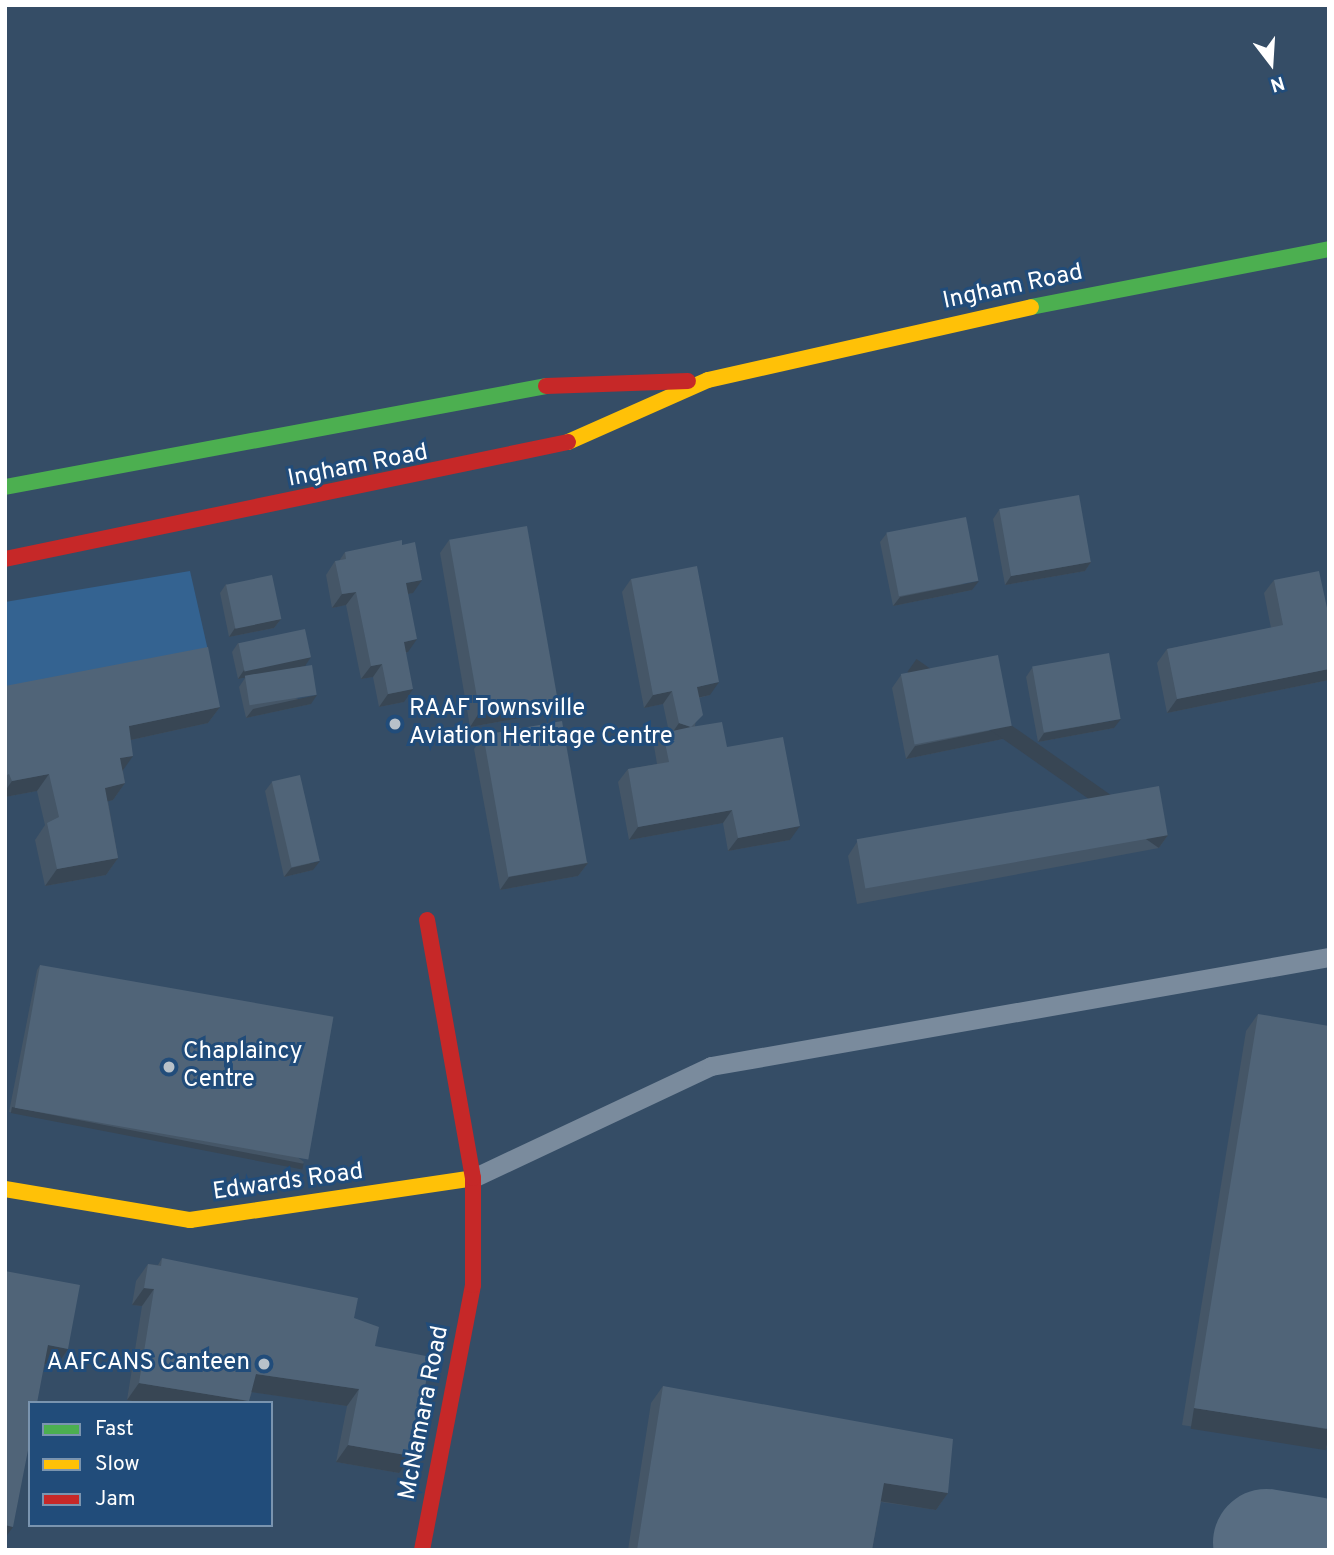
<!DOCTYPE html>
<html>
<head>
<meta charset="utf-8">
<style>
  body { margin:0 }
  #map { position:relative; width:1334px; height:1555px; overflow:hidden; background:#354d66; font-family:Overpass,sans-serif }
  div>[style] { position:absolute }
  .green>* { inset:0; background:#346391 }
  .taxiway>* { height:107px; margin:-53.5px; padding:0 53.5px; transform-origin:53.5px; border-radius:53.5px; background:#586d82 }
  .lane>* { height:19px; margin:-9.5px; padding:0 9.5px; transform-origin:9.5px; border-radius:9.5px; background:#7a8b9d }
  .fast>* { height:16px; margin:-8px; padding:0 8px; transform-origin:8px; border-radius:8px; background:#4caf50 }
  .slow>* { height:16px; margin:-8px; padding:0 8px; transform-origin:8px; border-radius:8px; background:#ffc107 }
  .jam>* { height:16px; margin:-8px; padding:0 8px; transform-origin:8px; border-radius:8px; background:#c62828 }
  .wall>* { inset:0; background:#455667 }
  .shaded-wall>* { inset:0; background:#384654; transform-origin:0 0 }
  .building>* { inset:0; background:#506478; transform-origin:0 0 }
  .dots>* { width:19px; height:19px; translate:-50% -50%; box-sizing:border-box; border:4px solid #214c7a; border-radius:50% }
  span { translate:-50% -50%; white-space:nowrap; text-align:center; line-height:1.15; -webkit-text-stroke:6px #214c7a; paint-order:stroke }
  .street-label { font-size:24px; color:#fff }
  .poi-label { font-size:24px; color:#fff }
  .left { translate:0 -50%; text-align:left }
  .right { translate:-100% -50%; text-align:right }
  .frame { position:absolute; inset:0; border:7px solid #fff; pointer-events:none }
  .legend { position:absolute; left:28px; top:1401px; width:245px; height:126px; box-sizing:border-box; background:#214c7a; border:2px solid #7a94af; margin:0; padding:9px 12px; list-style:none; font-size:21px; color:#fff }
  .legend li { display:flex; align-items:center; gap:14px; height:35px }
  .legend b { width:35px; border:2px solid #7a94af }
  .north { position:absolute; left:1236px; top:28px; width:70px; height:70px; -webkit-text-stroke:5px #214c7a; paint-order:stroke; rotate:163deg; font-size:19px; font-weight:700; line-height:28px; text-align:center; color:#fff }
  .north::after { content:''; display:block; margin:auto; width:24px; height:32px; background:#fff; clip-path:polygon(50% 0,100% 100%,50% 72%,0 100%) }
</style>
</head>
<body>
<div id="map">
  <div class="green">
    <div style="clip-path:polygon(190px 571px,209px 655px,5px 694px,5px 602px)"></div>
  </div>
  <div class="taxiway">
    <div style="left:1266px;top:1542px;width:49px;rotate:9.5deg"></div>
  </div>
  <div class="lane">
    <div style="left:473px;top:1178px;width:263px;rotate:-25.2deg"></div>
    <div style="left:711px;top:1066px;width:628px;rotate:-10deg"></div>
  </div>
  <div class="fast">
    <div style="left:1031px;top:307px;width:304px;rotate:-11deg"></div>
    <div style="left:5px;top:487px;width:550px;rotate:-10.57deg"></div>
  </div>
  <div class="slow">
    <div style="left:568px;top:442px;width:153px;rotate:-23.9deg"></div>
    <div style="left:708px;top:380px;width:331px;rotate:-12.7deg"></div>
    <div style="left:5px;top:1189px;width:188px;rotate:9.5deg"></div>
    <div style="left:190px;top:1220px;width:286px;rotate:-8.4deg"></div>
  </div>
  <div class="jam">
    <div style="left:546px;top:386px;width:142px;rotate:-2deg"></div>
    <div style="left:5px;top:559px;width:575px;rotate:-11.74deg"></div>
    <div style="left:422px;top:1550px;width:270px;rotate:-79.1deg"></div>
    <div style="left:473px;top:1285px;width:107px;rotate:-90deg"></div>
    <div style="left:473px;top:1178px;width:262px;rotate:-100.1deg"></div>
  </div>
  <div class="wall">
    <div style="clip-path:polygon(999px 510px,1091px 562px,1085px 571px,1005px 585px,993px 519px)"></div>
    <div style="clip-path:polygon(887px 533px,972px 590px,893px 606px,880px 542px)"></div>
    <div style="clip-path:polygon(449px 540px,548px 713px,470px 727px,440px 553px)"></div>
    <div style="clip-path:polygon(345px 552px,413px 593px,408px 594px,408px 652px,406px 653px,404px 702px,379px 707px,373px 677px,361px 679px,346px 605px,332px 608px,326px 575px,335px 561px,339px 561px)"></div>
    <div style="clip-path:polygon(631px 579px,710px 695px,699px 698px,695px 726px,727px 747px,790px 840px,728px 851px,723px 823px,629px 840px,618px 782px,628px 769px,657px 764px,654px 746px,663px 733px,669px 732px,663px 704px,644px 708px,622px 592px)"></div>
    <div style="clip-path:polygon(1274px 580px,1329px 617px,1329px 680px,1167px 713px,1157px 663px,1167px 649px,1271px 628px,1264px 593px)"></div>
    <div style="clip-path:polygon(226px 584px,281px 619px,274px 628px,229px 637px,220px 593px)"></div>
    <div style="clip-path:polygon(238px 643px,305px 666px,238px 679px,232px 652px)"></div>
    <div style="clip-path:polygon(1032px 668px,1114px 728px,1038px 742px,1026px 677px)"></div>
    <div style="clip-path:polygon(901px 675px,1003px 739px,906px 759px,892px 688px)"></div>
    <div style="clip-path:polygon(245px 678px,311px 704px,246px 718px,239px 687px)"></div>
    <div style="clip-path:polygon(5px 686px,220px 707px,208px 723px,131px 740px,123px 771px,125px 783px,113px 800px,108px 801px,118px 858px,106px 875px,45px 886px,35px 840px,45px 825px,37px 791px,5px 797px)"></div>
    <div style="clip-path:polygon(483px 736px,588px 863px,578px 876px,500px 890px,474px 749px)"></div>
    <div style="clip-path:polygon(272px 782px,313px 870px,284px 877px,265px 791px)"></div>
    <div style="clip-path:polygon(1168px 835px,1159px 848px,857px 904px,848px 856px,857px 842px)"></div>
    <div style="clip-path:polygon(40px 965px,304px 1162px,301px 1167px,9px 1112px,37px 970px)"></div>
    <div style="clip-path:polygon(1258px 1014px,1329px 1448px,1182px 1425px,1246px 1031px)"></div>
    <div style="clip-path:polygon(162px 1258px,354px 1318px,375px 1346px,399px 1473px,336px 1462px,347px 1406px,252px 1392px,248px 1403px,143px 1403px,127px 1400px,142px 1306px,132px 1305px,136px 1281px,148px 1264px,158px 1265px)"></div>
    <div style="clip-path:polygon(663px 1386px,948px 1493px,936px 1510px,881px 1502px,872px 1550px,628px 1550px,651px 1403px)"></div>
  </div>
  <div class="shaded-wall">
    <div style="clip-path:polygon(1091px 562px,1085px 571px,1005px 585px,1011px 576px)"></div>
    <div style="clip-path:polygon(422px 580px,413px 593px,397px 596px,406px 583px)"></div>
    <div style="clip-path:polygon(979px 581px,972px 590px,893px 606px,900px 597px)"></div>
    <div style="clip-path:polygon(356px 592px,346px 605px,332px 608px,342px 594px)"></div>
    <div style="clip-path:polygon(281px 619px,274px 628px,229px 637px,235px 628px)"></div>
    <div style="clip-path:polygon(417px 639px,408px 652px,394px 655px,404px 642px)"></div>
    <div style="clip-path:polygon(311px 657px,305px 666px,238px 679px,244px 670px)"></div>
    <div style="clip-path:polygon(382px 664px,373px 677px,361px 679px,371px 666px)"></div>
    <div style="clip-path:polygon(1329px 669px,1329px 680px,1167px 713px,1177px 699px)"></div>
    <div style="clip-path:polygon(719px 682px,710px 695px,688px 700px,697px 687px)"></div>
    <div style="clip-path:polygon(413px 689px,404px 702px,379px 707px,388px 694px)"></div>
    <div style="clip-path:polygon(672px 691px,663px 704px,644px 708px,653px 695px)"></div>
    <div style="clip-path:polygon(317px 695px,311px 704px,246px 718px,253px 709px)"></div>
    <div style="clip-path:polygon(558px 700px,548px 713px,470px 727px,479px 713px)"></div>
    <div style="clip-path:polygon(220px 707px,208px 723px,117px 743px,129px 726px)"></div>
    <div style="clip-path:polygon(1121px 719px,1114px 728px,1038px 742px,1044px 733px)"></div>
    <div style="clip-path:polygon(679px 723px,691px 727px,670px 736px)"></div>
    <div style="clip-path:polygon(1012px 726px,1003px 739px,906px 759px,915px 746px)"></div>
    <div style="clip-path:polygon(133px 756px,121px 773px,120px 758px)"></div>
    <div style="clip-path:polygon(49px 774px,37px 791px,5px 797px,5px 791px,12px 781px)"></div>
    <div style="clip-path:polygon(125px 783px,113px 800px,94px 805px,105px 788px)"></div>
    <div style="clip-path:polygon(732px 810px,723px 823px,629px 840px,638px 827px)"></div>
    <div style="clip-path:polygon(800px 826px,790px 840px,728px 851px,738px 838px)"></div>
    <div style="left:1168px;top:835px;width:16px;height:307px;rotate:125deg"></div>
    <div style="clip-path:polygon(118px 858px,106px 875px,45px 886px,57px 869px)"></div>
    <div style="clip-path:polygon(320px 861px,313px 870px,284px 877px,291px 868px)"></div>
    <div style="clip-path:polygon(588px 863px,578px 876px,500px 890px,509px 877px)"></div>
    <div style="left:12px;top:1107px;width:297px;height:6px;rotate:11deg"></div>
    <div style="clip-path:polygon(144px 1288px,154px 1289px,142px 1306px,132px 1305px)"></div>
    <div style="clip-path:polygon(48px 1345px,68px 1349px,56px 1366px,36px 1362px)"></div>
    <div style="clip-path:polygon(256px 1374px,359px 1389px,347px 1406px,244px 1391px)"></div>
    <div style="clip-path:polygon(139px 1383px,249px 1401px,248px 1403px,143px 1403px,127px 1400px)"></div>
    <div style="left:1194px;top:1408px;width:137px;height:21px;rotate:9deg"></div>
    <div style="clip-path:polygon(348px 1445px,411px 1456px,399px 1473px,336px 1462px)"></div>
    <div style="clip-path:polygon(884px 1483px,948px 1493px,936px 1510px,872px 1500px)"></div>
    <div style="clip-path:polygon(5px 1525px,13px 1527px,5px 1538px)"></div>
  </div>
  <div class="building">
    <div style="left:1079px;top:495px;width:68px;height:81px;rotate:80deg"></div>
    <div style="left:966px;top:517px;width:65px;height:81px;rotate:79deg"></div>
    <div style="left:527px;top:526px;width:177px;height:79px;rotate:80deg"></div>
    <div style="clip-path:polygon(402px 540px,402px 545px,415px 542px,422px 580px,406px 583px,417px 639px,404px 642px,413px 689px,388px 694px,382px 664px,371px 666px,356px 592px,342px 594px,335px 561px,346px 559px,345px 552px)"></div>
    <div style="clip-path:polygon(697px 566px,719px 682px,697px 687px,703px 715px,691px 727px,722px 722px,727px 747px,783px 737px,800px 826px,738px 838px,732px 810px,638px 827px,628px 769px,669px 762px,663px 733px,691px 727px,679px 723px,672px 691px,653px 695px,631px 579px)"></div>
    <div style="clip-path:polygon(1319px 571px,1329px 617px,1329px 669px,1177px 699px,1167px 649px,1283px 625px,1274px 580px)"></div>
    <div style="left:272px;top:575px;width:45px;height:47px;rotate:78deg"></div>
    <div style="left:305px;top:629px;width:29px;height:68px;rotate:78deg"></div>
    <div style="clip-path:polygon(208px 647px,220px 707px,129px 726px,133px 756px,120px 758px,125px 783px,105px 788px,118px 858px,57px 869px,47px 823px,59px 817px,49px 774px,12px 781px,9px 774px,5px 776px,5px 686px)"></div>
    <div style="left:1109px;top:653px;width:67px;height:78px;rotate:80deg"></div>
    <div style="left:998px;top:655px;width:72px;height:99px;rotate:79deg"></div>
    <div style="left:312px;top:665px;width:30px;height:68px;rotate:81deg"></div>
    <div style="left:562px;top:721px;width:144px;height:80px;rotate:80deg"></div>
    <div style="left:300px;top:775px;width:88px;height:29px;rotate:77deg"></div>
    <div style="left:1159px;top:786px;width:50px;height:307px;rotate:80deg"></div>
    <div style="left:40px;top:965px;width:298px;height:145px;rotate:10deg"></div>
    <div style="clip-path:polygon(1258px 1014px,1329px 1026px,1329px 1429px,1194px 1408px)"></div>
    <div style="clip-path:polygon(162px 1258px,358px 1298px,354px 1318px,379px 1327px,375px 1346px,431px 1357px,411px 1456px,348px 1445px,359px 1389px,256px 1374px,249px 1401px,139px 1383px,154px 1289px,144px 1288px,148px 1264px,161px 1266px)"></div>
    <div style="clip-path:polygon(5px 1271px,80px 1285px,68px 1349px,48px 1345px,37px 1403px,30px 1403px,30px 1440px,13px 1527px,5px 1525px)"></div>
    <div style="clip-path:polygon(663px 1386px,953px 1439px,948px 1493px,884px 1483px,872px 1550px,637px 1550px)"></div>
  </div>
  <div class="dots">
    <div style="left:395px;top:724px;background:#b8c1c9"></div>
    <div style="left:169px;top:1067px;background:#b8c1c9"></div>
    <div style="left:264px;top:1364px;background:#b8c1c9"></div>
  </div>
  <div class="street-label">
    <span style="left:1013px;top:288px;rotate:-12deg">Ingham Road</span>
    <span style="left:358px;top:467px;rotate:-11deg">Ingham Road</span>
    <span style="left:288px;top:1183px;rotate:-8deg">Edwards Road</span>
    <span style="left:425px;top:1413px;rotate:-79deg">McNamara Road</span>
  </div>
  <div class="poi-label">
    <span class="left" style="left:409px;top:724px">RAAF Townsville<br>Aviation Heritage Centre</span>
    <span class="left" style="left:183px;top:1067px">Chaplaincy<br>Centre</span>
    <span class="right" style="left:250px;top:1364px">AAFCANS Canteen</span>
  </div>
  <div class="frame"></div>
  <ul class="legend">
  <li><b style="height:9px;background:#4caf50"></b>Fast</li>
  <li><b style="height:9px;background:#ffc107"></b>Slow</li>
  <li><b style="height:9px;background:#c62828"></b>Jam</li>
  </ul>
  <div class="north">N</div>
</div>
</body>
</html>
